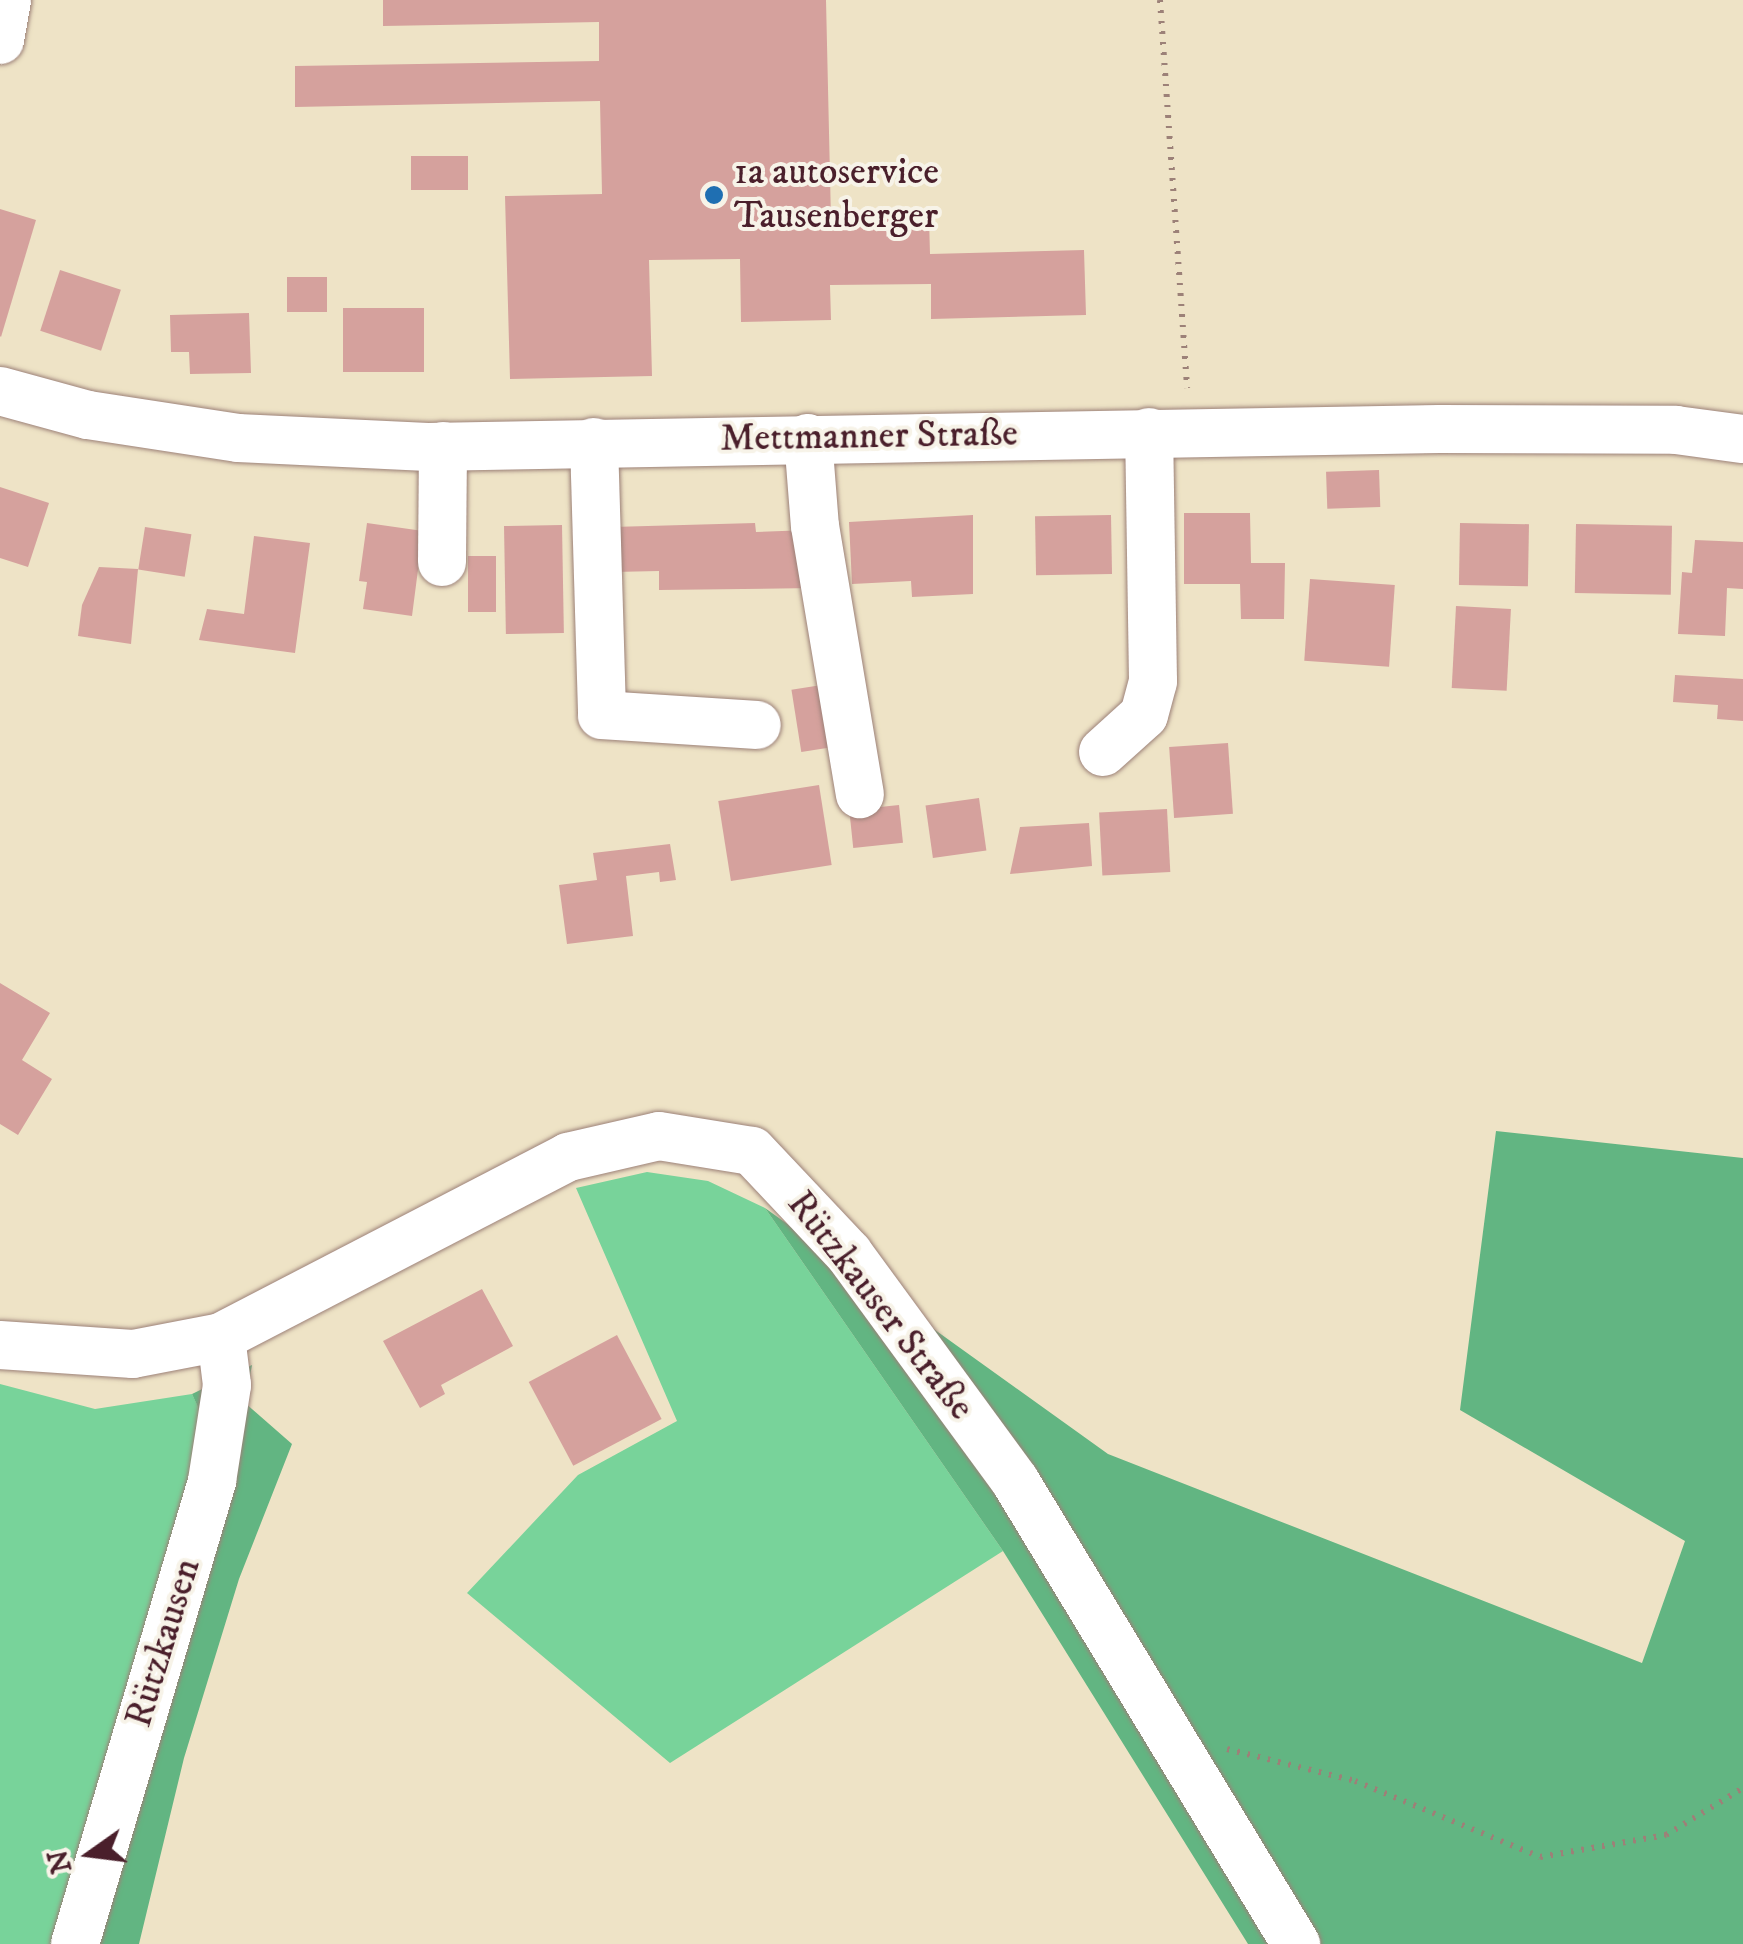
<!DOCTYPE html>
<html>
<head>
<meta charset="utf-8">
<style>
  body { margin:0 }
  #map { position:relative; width:1743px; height:1944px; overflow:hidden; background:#eee3c6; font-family:"IM FELL DW Pica",serif }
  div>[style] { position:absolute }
  .green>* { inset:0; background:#78d39a }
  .forest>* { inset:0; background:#62b582 }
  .building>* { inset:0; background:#d5a19d; transform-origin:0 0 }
  .path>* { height:6px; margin-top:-3px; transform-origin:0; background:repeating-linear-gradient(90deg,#9c8178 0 2.5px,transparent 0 10.5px) }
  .roads { filter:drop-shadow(0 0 2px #9c8178) drop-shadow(0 0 2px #9c8178) }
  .minor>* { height:48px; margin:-24px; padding:0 24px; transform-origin:24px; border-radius:24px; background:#fff }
  .dots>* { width:28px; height:28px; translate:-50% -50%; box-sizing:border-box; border:5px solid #f7f3e8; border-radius:50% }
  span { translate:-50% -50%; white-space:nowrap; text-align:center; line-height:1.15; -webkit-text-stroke:8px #f7f3e8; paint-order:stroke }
  .poi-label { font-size:38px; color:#4a1f2b }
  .left { translate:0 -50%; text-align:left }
  .street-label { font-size:38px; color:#4a1f2b }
  .north { position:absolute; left:40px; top:1804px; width:100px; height:100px; -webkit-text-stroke:8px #f7f3e8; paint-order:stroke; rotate:256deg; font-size:28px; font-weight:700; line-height:40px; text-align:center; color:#4a1f2b }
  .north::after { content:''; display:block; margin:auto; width:35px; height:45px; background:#4a1f2b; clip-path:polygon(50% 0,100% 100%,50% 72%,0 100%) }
</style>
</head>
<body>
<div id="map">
  <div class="green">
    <div style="clip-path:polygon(647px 1172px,708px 1181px,765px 1208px,1003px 1551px,670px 1763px,467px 1593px,578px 1475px,677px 1421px,576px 1188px)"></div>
    <div style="clip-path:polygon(0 1384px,95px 1409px,192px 1394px,206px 1424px,68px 1944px,0 1944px)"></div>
  </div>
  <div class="forest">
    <div style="clip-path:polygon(1496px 1131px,1743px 1158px,1743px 1944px,1248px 1944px,1003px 1551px,765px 1208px,1108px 1454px,1642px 1663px,1685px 1541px,1460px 1410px)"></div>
    <div style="clip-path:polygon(252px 1365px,245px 1403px,292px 1444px,239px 1579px,184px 1758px,139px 1944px,68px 1944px,206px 1425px,192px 1394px)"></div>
  </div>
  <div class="building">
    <div style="clip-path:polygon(383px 0,826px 0,831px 220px,929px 218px,930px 254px,1084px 250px,1086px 315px,931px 319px,931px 284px,830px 285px,831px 320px,741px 322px,740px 259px,649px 260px,652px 376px,510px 379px,505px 196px,602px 194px,600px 101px,295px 107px,295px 66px,599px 61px,599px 22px,383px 26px)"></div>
    <div style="left:468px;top:156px;width:34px;height:57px;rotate:90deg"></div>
    <div style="clip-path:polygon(0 209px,36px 220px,1px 337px,0 336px)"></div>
    <div style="left:60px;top:270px;width:64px;height:64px;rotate:18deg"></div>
    <div style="left:287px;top:277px;width:40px;height:35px"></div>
    <div style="left:424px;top:308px;width:64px;height:81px;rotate:90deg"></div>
    <div style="clip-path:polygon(249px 313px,251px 373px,190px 374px,189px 352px,171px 352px,170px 315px)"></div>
    <div style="left:1379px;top:470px;width:37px;height:53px;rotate:88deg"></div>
    <div style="clip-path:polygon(0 487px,49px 503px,28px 567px,0 558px)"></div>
    <div style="clip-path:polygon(1184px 513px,1250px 513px,1251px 563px,1285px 563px,1284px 619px,1241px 619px,1240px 584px,1184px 584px)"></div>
    <div style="clip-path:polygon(973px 515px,973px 594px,912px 597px,911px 581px,852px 584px,849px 522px)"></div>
    <div style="left:1111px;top:515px;width:59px;height:76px;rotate:89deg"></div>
    <div style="clip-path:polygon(367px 523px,423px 531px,412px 616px,363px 609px,367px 582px,359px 581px)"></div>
    <div style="clip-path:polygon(755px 523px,756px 532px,809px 530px,814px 588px,659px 590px,659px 571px,613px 572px,612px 527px)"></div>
    <div style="left:1460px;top:523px;width:69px;height:62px;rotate:1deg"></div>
    <div style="left:1576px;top:524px;width:96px;height:69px;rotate:1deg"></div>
    <div style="left:562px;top:525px;width:108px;height:58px;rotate:89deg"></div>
    <div style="left:145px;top:527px;width:47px;height:43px;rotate:9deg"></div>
    <div style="clip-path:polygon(254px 536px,310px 543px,295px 653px,199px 640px,207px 609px,244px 614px)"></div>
    <div style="clip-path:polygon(1695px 540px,1743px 542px,1743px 589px,1727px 588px,1725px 636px,1678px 634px,1682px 572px,1692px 573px)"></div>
    <div style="left:468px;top:556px;width:28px;height:56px"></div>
    <div style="clip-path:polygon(99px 567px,138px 569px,131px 644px,78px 636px,82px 605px)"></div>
    <div style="left:1310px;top:579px;width:85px;height:82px;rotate:4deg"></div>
    <div style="left:1456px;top:606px;width:55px;height:82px;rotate:3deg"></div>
    <div style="clip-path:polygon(1675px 675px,1743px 679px,1743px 721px,1717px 719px,1718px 705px,1673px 702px)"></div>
    <div style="left:828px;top:684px;width:63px;height:37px;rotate:81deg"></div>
    <div style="left:1228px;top:743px;width:71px;height:59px;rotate:86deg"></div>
    <div style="left:819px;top:785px;width:81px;height:102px;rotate:81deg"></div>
    <div style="left:979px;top:798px;width:53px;height:54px;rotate:82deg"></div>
    <div style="left:899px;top:805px;width:38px;height:50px;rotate:84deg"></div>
    <div style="left:1167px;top:809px;width:63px;height:68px;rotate:87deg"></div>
    <div style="clip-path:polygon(1089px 823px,1092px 866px,1010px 874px,1020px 827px)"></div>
    <div style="clip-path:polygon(670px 844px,676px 880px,660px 882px,659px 872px,626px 876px,633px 936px,567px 944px,559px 885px,597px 880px,593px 853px)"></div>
    <div style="clip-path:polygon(0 983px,50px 1013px,22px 1060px,52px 1079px,18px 1135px,0 1124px)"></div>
    <div style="clip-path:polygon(482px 1289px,513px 1346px,441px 1385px,445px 1394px,420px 1408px,383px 1341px)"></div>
    <div style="left:617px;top:1335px;width:95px;height:100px;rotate:62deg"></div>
  </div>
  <div class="path">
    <div style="left:1160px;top:0;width:389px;rotate:86deg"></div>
    <div style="left:1227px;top:1749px;width:132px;rotate:14deg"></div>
    <div style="left:1355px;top:1781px;width:200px;rotate:22.3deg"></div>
    <div style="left:1540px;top:1857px;width:128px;rotate:-9.9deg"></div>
    <div style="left:1666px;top:1835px;width:90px;rotate:-31.4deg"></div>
  </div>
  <div class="roads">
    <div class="minor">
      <div style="left:0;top:40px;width:41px;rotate:-80.1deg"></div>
      <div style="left:0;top:391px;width:91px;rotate:15.3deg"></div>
      <div style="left:88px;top:415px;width:152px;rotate:8.7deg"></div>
      <div style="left:238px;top:438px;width:190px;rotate:2.7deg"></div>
      <div style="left:428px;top:447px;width:1012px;rotate:-1.02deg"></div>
      <div style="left:1440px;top:429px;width:236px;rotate:0.2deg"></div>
      <div style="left:1676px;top:430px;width:68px;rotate:7.7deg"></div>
      <div style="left:808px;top:438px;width:88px;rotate:85.5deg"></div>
      <div style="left:815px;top:526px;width:272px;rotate:80.5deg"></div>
      <div style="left:594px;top:442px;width:273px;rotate:88.3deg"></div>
      <div style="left:602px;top:715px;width:155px;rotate:3.7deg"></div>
      <div style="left:442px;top:562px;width:116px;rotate:-89.5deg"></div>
      <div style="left:1103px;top:752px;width:55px;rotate:-42.1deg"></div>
      <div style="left:1144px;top:715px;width:35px;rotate:-75deg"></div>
      <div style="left:1153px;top:681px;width:249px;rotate:-90.9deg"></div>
      <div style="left:0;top:1345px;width:133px;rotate:3.9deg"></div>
      <div style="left:133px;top:1354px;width:90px;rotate:-10.9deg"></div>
      <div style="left:221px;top:1337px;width:391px;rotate:-27.4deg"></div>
      <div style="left:568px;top:1157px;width:93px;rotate:-13deg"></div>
      <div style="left:659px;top:1136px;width:94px;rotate:9.2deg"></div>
      <div style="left:752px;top:1151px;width:141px;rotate:46.7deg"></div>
      <div style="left:849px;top:1254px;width:281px;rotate:53.8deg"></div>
      <div style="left:1015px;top:1481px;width:542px;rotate:58.75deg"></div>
      <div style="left:75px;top:1944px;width:483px;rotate:-73.5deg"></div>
      <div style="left:212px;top:1481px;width:97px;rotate:-81.1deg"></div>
      <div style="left:227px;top:1385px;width:48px;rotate:-97.1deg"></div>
    </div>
  </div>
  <div class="dots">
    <div style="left:714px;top:195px;background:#1f6fb2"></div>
  </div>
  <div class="poi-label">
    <span class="left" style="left:734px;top:195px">1a autoservice<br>Tausenberger</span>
  </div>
  <div class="street-label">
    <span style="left:869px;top:437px;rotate:-1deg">Mettmanner Straße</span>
    <span style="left:880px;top:1306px;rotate:52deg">Rützkauser Straße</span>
    <span style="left:164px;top:1643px;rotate:-73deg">Rützkausen</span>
  </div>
  <div class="north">N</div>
</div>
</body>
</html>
